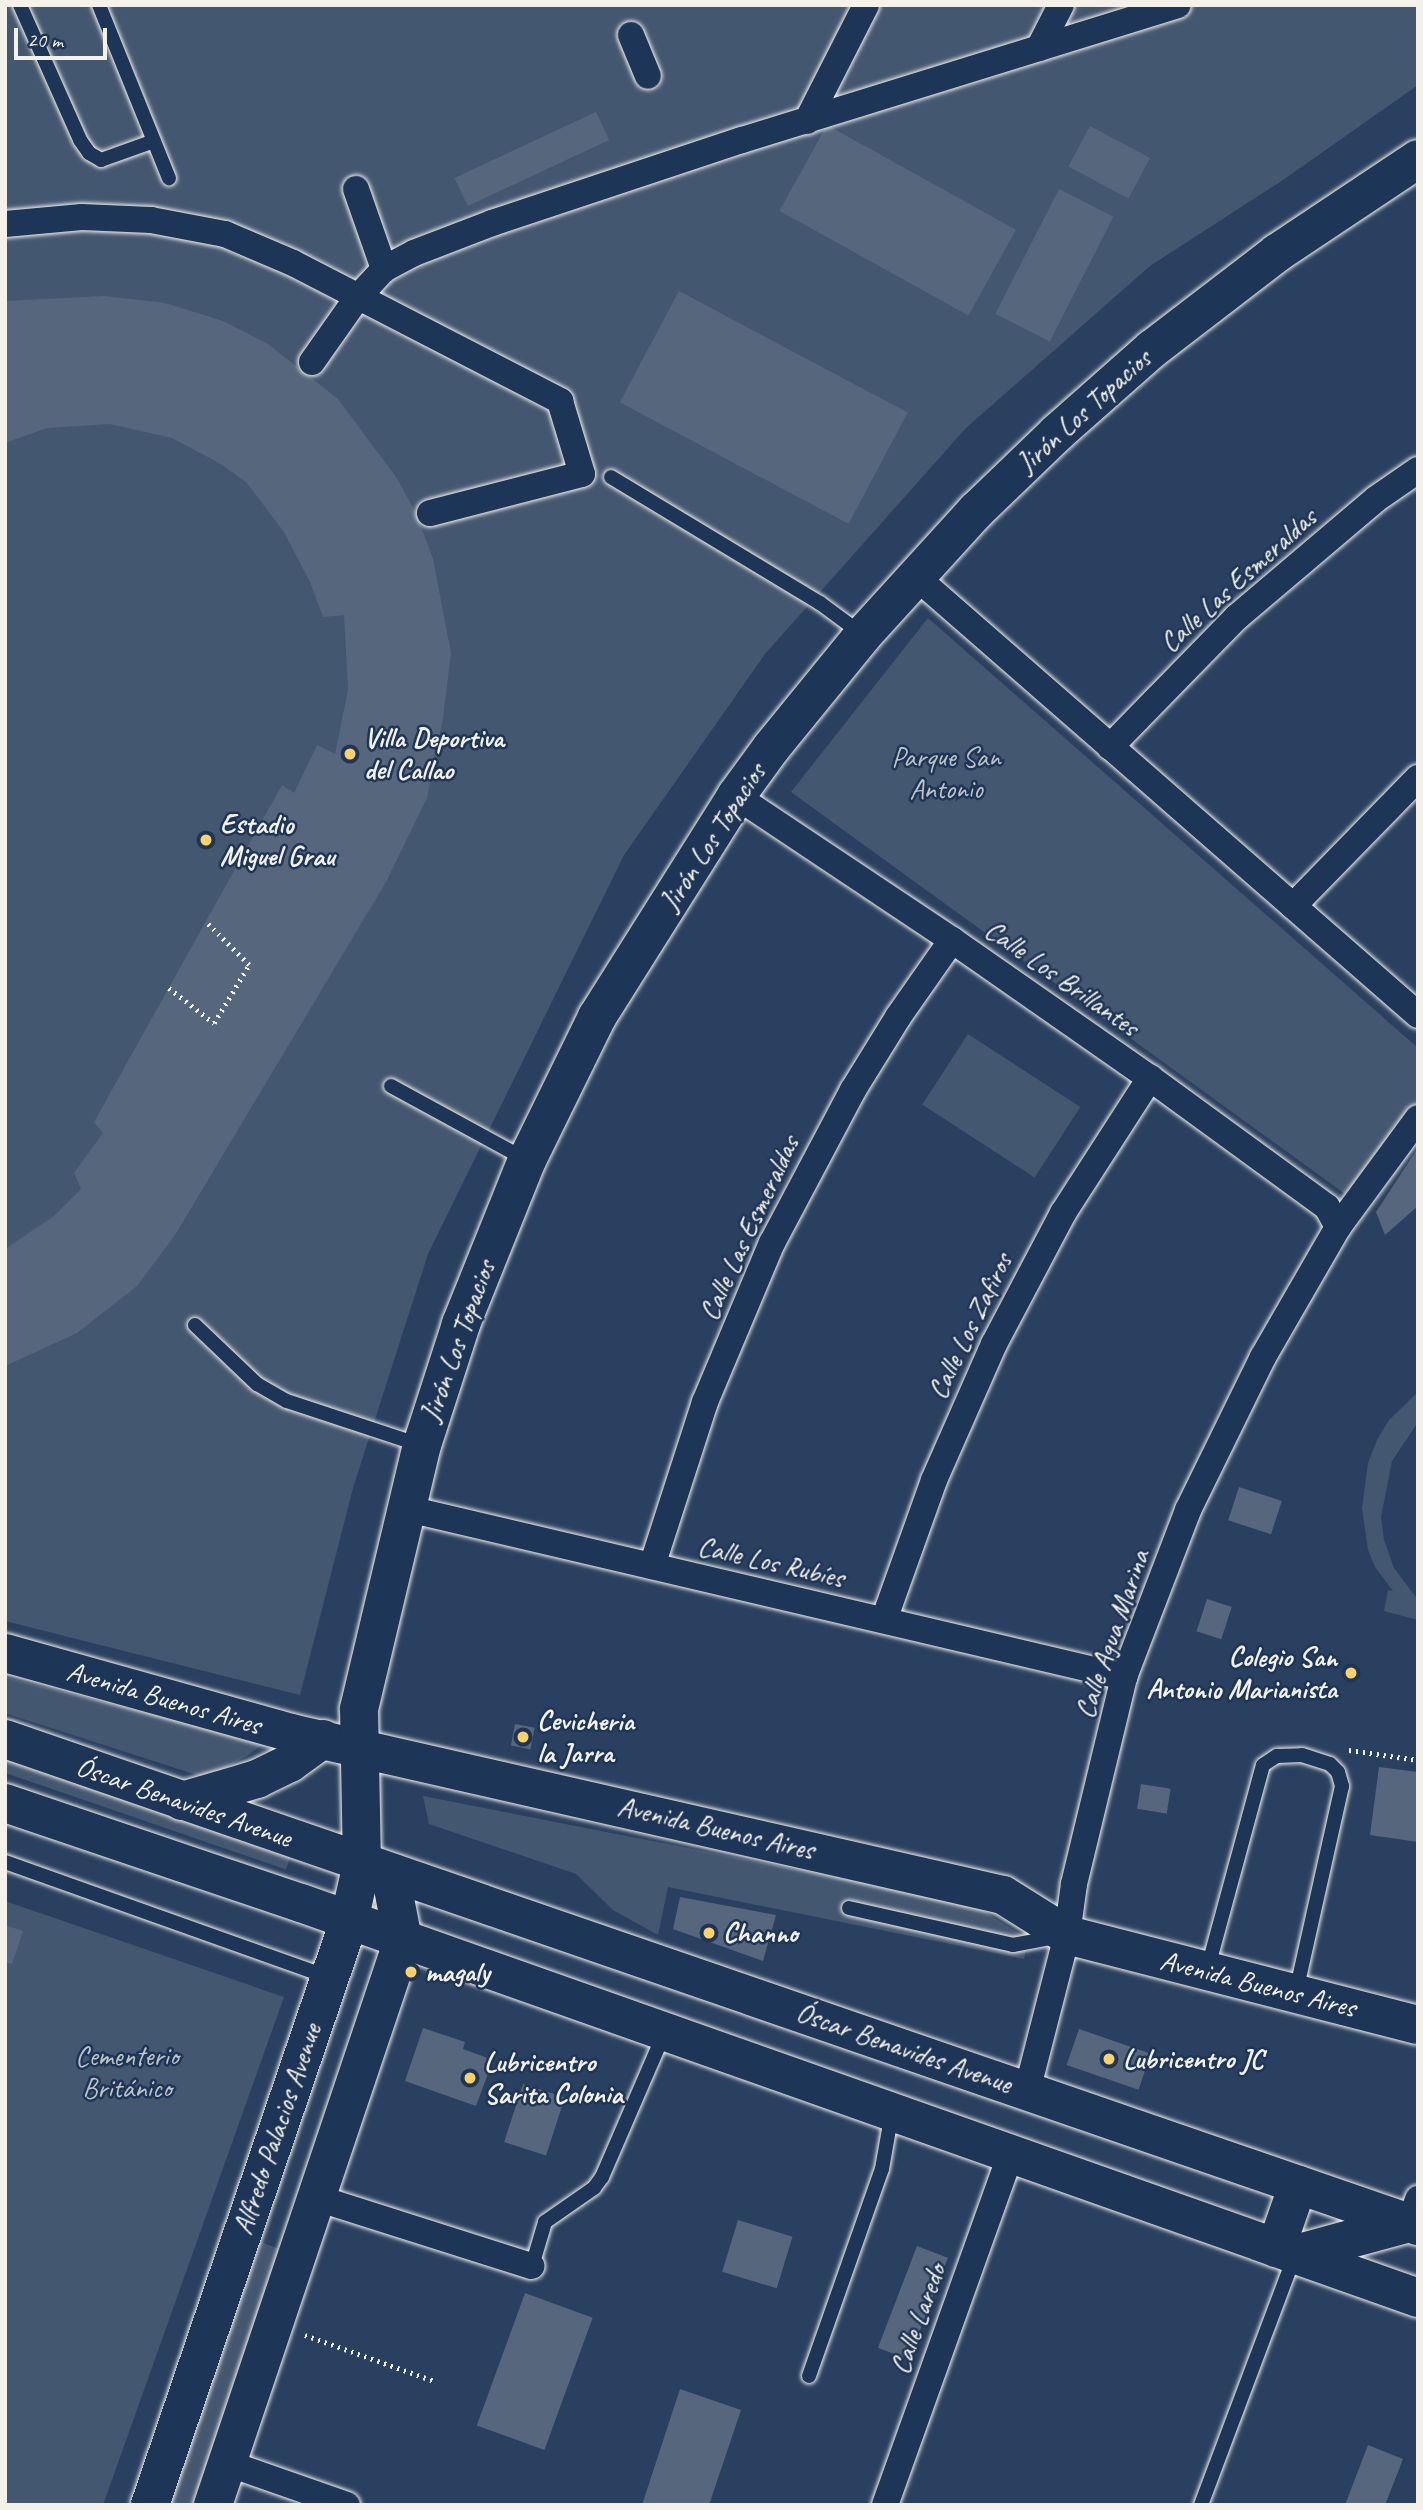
<!DOCTYPE html>
<html>
<head>
<meta charset="utf-8">
<style>
  body { margin:0 }
  #map { position:relative; width:1423px; height:2510px; overflow:hidden; background:#2a4060; font-family:Caveat,sans-serif }
  div>[style] { position:absolute }
  .green>* { inset:0; background:#445771; transform-origin:0 0 }
  .building>* { inset:0; background:#56677d; transform-origin:0 0 }
  .path>* { height:4.5px; margin-top:-2.25px; transform-origin:0; background:repeating-linear-gradient(90deg,#f4f1e8 0 2px,transparent 0 7px) }
  .roads { filter:drop-shadow(0 0 2px #f4f1e8) drop-shadow(0 0 2px #f4f1e8) }
  .lane>* { height:14px; margin:-7px; padding:0 7px; transform-origin:7px; border-radius:7px; background:#1d3557 }
  .street>* { height:26px; margin:-13px; padding:0 13px; transform-origin:13px; border-radius:13px; background:#1d3557 }
  .secondary>* { height:38px; margin:-19px; padding:0 19px; transform-origin:19px; border-radius:19px; background:#1d3557 }
  .primary>* { height:38px; margin:-19px; padding:0 19px; transform-origin:19px; border-radius:19px; background:#1d3557 }
  .dots>* { width:19px; height:19px; translate:-50% -50%; box-sizing:border-box; border:4px solid #1d3557; border-radius:50% }
  span { translate:-50% -50%; white-space:nowrap; text-align:center; line-height:1.15; -webkit-text-stroke:5px #1d3557; paint-order:stroke }
  .street-label { font-size:28px; color:#f4f1e8 }
  .poi-label { font-size:28px; color:#f4f1e8; font-weight:700 }
  .left { translate:0 -50%; text-align:left }
  .right { translate:-100% -50%; text-align:right }
  .park-label { font-size:28px; color:#bfc3c4 }
  .frame { position:absolute; inset:0; border:7px solid #f4f1e8; pointer-events:none }
  .scale { position:absolute; left:14px; top:28px; width:93px; height:32px; box-sizing:border-box; border:4px solid #f4f1e8; border-top:0; padding-left:9px; font-size:21px; line-height:24px; white-space:nowrap; color:#f4f1e8; -webkit-text-stroke:5px #1d3557; paint-order:stroke }
</style>
</head>
<body>
<div id="map">
  <div class="green">
    <div style="clip-path:polygon(5px 5px,1418px 5px,1418px 85px,1283px 180px,1150px 266px,966px 428px,765px 654px,624px 855px,428px 1254px,353px 1488px,300px 1695px,5px 1621px)"></div>
    <div style="clip-path:polygon(928px 618px,1418px 1048px,1418px 1107px,1352px 1199px,791px 792px)"></div>
    <div style="left:968px;top:1034px;width:134px;height:84px;rotate:33deg"></div>
    <div style="clip-path:polygon(1418px 1392px,1418px 1422px,1392px 1461px,1381px 1517px,1384px 1540px,1394px 1568px,1418px 1600px,1418px 1620px,1384px 1611px,1388px 1590px,1393px 1591px,1375px 1567px,1368px 1550px,1362px 1508px,1368px 1463px,1377px 1440px,1389px 1420px)"></div>
    <div style="clip-path:polygon(5px 1677px,264px 1743px,247px 1756px,206px 1778px,5px 1713px)"></div>
    <div style="left:5px;top:1758px;width:302px;height:14px;rotate:19deg"></div>
    <div style="clip-path:polygon(423px 1796px,972px 1904px,1028px 1939px,1024px 1959px,668px 1887px,658px 1935px,613px 1910px,576px 1874px,429px 1824px)"></div>
    <div style="clip-path:polygon(5px 1901px,284px 1997px,103px 2505px,5px 2505px)"></div>
    <div style="clip-path:polygon(253px 2239px,282px 2250px,192px 2505px,163px 2505px)"></div>
  </div>
  <div class="building">
    <div style="left:596px;top:112px;width:31px;height:156px;rotate:65deg"></div>
    <div style="left:827px;top:125px;width:216px;height:98px;rotate:29deg"></div>
    <div style="left:1090px;top:126px;width:68px;height:46px;rotate:28deg"></div>
    <div style="left:1059px;top:189px;width:61px;height:140px;rotate:27deg"></div>
    <div style="left:679px;top:291px;width:259px;height:126px;rotate:28deg"></div>
    <div style="clip-path:polygon(104px 296px,165px 303px,223px 321px,268px 344px,338px 399px,396px 477px,416px 513px,433px 559px,451px 653px,443px 718px,427px 798px,386px 882px,175px 1235px,137px 1286px,77px 1333px,5px 1366px,5px 1249px,54px 1216px,81px 1189px,74px 1173px,103px 1133px,94px 1122px,282px 785px,294px 793px,317px 745px,335px 754px,348px 690px,344px 615px,323px 617px,310px 582px,284px 532px,247px 483px,221px 464px,172px 438px,110px 424px,47px 428px,5px 443px,5px 301px)"></div>
    <div style="clip-path:polygon(1418px 1148px,1418px 1206px,1385px 1235px,1376px 1212px)"></div>
    <div style="left:1239px;top:1487px;width:45px;height:35px;rotate:18deg"></div>
    <div style="left:1207px;top:1599px;width:26px;height:34px;rotate:18deg"></div>
    <div style="left:515px;top:1724px;width:20px;height:22px;rotate:11deg"></div>
    <div style="clip-path:polygon(1379px 1767px,1418px 1772px,1418px 1842px,1370px 1835px)"></div>
    <div style="left:1141px;top:1784px;width:30px;height:25px;rotate:9deg"></div>
    <div style="clip-path:polygon(680px 1897px,776px 1915px,763px 1961px,673px 1929px)"></div>
    <div style="clip-path:polygon(5px 1925px,23px 1931px,12px 1964px,5px 1962px)"></div>
    <div style="clip-path:polygon(423px 2028px,465px 2042px,463px 2049px,493px 2060px,476px 2106px,405px 2081px)"></div>
    <div style="left:1079px;top:2029px;width:76px;height:38px;rotate:19deg"></div>
    <div style="left:523px;top:2084px;width:44px;height:61px;rotate:18deg"></div>
    <div style="left:738px;top:2220px;width:57px;height:54px;rotate:17deg"></div>
    <div style="left:917px;top:2246px;width:33px;height:109px;rotate:21deg"></div>
    <div style="left:525px;top:2293px;width:72px;height:141px;rotate:20deg"></div>
    <div style="clip-path:polygon(680px 2389px,741px 2410px,709px 2505px,642px 2505px)"></div>
    <div style="clip-path:polygon(1368px 2445px,1403px 2459px,1385px 2505px,1345px 2505px)"></div>
  </div>
  <div class="path">
    <div style="left:169px;top:988px;width:57px;rotate:37.9deg"></div>
    <div style="left:214px;top:1023px;width:68px;rotate:-58.9deg"></div>
    <div style="left:249px;top:965px;width:61px;rotate:-135deg"></div>
    <div style="left:1349px;top:1750px;width:70px;rotate:8.2deg"></div>
    <div style="left:305px;top:2335px;width:137px;rotate:19.6deg"></div>
  </div>
  <div class="roads">
    <div class="lane">
      <div style="left:20px;top:5px;width:148px;rotate:66deg"></div>
      <div style="left:80px;top:140px;width:16px;rotate:55deg"></div>
      <div style="left:89px;top:153px;width:14px;rotate:30deg"></div>
      <div style="left:101px;top:160px;width:56px;rotate:-19.7deg"></div>
      <div style="left:99px;top:5px;width:187px;rotate:68deg"></div>
      <div style="left:611px;top:477px;width:244px;rotate:31.1deg"></div>
      <div style="left:820px;top:603px;width:52px;rotate:36.4deg"></div>
      <div style="left:391px;top:1086px;width:153px;rotate:28.6deg"></div>
      <div style="left:195px;top:1325px;width:86px;rotate:43.6deg"></div>
      <div style="left:257px;top:1384px;width:34px;rotate:30deg"></div>
      <div style="left:287px;top:1401px;width:140px;rotate:18.3deg"></div>
      <div style="left:5px;top:1862px;width:343px;rotate:19.6deg"></div>
      <div style="left:849px;top:1908px;width:168px;rotate:12.7deg"></div>
      <div style="left:1013px;top:1945px;width:44px;rotate:-10.5deg"></div>
      <div style="left:1207px;top:1971px;width:213px;rotate:-74.8deg"></div>
      <div style="left:1263px;top:1765px;width:17px;rotate:-33deg"></div>
      <div style="left:1277px;top:1756px;width:25px;rotate:-2deg"></div>
      <div style="left:1302px;top:1755px;width:29px;rotate:18deg"></div>
      <div style="left:1330px;top:1764px;width:11px;rotate:45deg"></div>
      <div style="left:1338px;top:1772px;width:15px;rotate:74deg"></div>
      <div style="left:1342px;top:1786px;width:211px;rotate:102.6deg"></div>
      <div style="left:532px;top:2266px;width:46px;rotate:-73.5deg"></div>
      <div style="left:545px;top:2222px;width:60px;rotate:-34.8deg"></div>
      <div style="left:594px;top:2188px;width:14px;rotate:-54deg"></div>
      <div style="left:602px;top:2177px;width:156px;rotate:-66.6deg"></div>
      <div style="left:809px;top:2376px;width:219px;rotate:-70.6deg"></div>
      <div style="left:882px;top:2169px;width:58px;rotate:-80deg"></div>
      <div style="left:1201px;top:2505px;width:265px;rotate:-69.4deg"></div>
    </div>
    <div class="street">
      <div style="left:631px;top:35px;width:44px;rotate:67.5deg"></div>
      <div style="left:1039px;top:48px;width:48px;rotate:-62.9deg"></div>
      <div style="left:807px;top:121px;width:130px;rotate:-63deg"></div>
      <div style="left:356px;top:189px;width:85px;rotate:70.7deg"></div>
      <div style="left:5px;top:224px;width:77px;rotate:-5.2deg"></div>
      <div style="left:82px;top:217px;width:69px;rotate:2.5deg"></div>
      <div style="left:151px;top:220px;width:75px;rotate:10.7deg"></div>
      <div style="left:225px;top:234px;width:74px;rotate:23.1deg"></div>
      <div style="left:293px;top:263px;width:301px;rotate:27.3deg"></div>
      <div style="left:560px;top:401px;width:76px;rotate:73.2deg"></div>
      <div style="left:582px;top:474px;width:157px;rotate:165.6deg"></div>
      <div style="left:312px;top:362px;width:78px;rotate:-54.9deg"></div>
      <div style="left:357px;top:298px;width:40px;rotate:-47deg"></div>
      <div style="left:384px;top:269px;width:34px;rotate:-28deg"></div>
      <div style="left:414px;top:253px;width:84px;rotate:-21deg"></div>
      <div style="left:492px;top:223px;width:263px;rotate:-18.4deg"></div>
      <div style="left:742px;top:140px;width:456px;rotate:-17.2deg"></div>
      <div style="left:915px;top:576px;width:668px;rotate:41.11deg"></div>
      <div style="left:1110px;top:747px;width:182px;rotate:-45.7deg"></div>
      <div style="left:1237px;top:617px;width:182px;rotate:-40.3deg"></div>
      <div style="left:1376px;top:499px;width:51px;rotate:-34.6deg"></div>
      <div style="left:736px;top:796px;width:260px;rotate:33.7deg"></div>
      <div style="left:952px;top:940px;width:241px;rotate:34.9deg"></div>
      <div style="left:1150px;top:1078px;width:219px;rotate:36.1deg"></div>
      <div style="left:1327px;top:1207px;width:23px;rotate:61deg"></div>
      <div style="left:1293px;top:906px;width:179px;rotate:-45.7deg"></div>
      <div style="left:404px;top:1508px;width:740px;rotate:13.21deg"></div>
      <div style="left:652px;top:1566px;width:172px;rotate:-72.1deg"></div>
      <div style="left:705px;top:1402px;width:173px;rotate:-67.2deg"></div>
      <div style="left:772px;top:1243px;width:173px;rotate:-62.1deg"></div>
      <div style="left:853px;top:1090px;width:86px;rotate:-58.3deg"></div>
      <div style="left:898px;top:1017px;width:94px;rotate:-55deg"></div>
      <div style="left:884px;top:1620px;width:149px;rotate:-70.3deg"></div>
      <div style="left:934px;top:1480px;width:149px;rotate:-66.2deg"></div>
      <div style="left:994px;top:1344px;width:148px;rotate:-62.2deg"></div>
      <div style="left:1063px;top:1213px;width:161px;rotate:-57.2deg"></div>
      <div style="left:1027px;top:2091px;width:161px;rotate:-75.6deg"></div>
      <div style="left:1067px;top:1935px;width:51px;rotate:-82.2deg"></div>
      <div style="left:1074px;top:1884px;width:213px;rotate:-76.4deg"></div>
      <div style="left:1124px;top:1677px;width:179px;rotate:-69deg"></div>
      <div style="left:1188px;top:1510px;width:170px;rotate:-63.9deg"></div>
      <div style="left:1263px;top:1357px;width:150px;rotate:-60deg"></div>
      <div style="left:1338px;top:1227px;width:135px;rotate:-53.7deg"></div>
      <div style="left:317px;top:2198px;width:225px;rotate:17.6deg"></div>
      <div style="left:1409px;top:2223px;width:26px;rotate:-69deg"></div>
      <div style="left:227px;top:2463px;width:127px;rotate:19.3deg"></div>
      <div style="left:885px;top:2505px;width:373px;rotate:-70.3deg"></div>
    </div>
    <div class="secondary">
      <div style="left:5px;top:1653px;width:297px;rotate:15.6deg"></div>
      <div style="left:291px;top:1733px;width:730px;rotate:12.82deg"></div>
      <div style="left:1003px;top:1895px;width:75px;rotate:32deg"></div>
      <div style="left:1067px;top:1935px;width:362px;rotate:14.4deg"></div>
      <div style="left:362px;top:1864px;width:155px;rotate:-91.1deg"></div>
      <div style="left:359px;top:1709px;width:271px;rotate:-76.6deg"></div>
      <div style="left:422px;top:1445px;width:127px;rotate:-72.1deg"></div>
      <div style="left:461px;top:1324px;width:177px;rotate:-68.1deg"></div>
      <div style="left:527px;top:1160px;width:159px;rotate:-63.9deg"></div>
      <div style="left:597px;top:1017px;width:261px;rotate:-57.8deg"></div>
      <div style="left:736px;top:796px;width:59px;rotate:-53.9deg"></div>
      <div style="left:771px;top:748px;width:146px;rotate:-50.8deg"></div>
      <div style="left:863px;top:635px;width:168px;rotate:-47.7deg"></div>
      <div style="left:976px;top:511px;width:112px;rotate:-43.9deg"></div>
      <div style="left:1057px;top:433px;width:127px;rotate:-41.5deg"></div>
      <div style="left:1152px;top:349px;width:158px;rotate:-37.5deg"></div>
      <div style="left:1277px;top:253px;width:169px;rotate:-33.7deg"></div>
    </div>
    <div class="primary">
      <div style="left:5px;top:1739px;width:1495px;rotate:19.02deg"></div>
      <div style="left:182px;top:1801px;width:78px;rotate:-16.3deg"></div>
      <div style="left:257px;top:1779px;width:37px;rotate:-26deg"></div>
      <div style="left:290px;top:1763px;width:41px;rotate:-36deg"></div>
      <div style="left:5px;top:1803px;width:312px;rotate:18.7deg"></div>
      <div style="left:301px;top:1903px;width:1185px;rotate:19.47deg"></div>
      <div style="left:1276px;top:2248px;width:67px;rotate:-70.8deg"></div>
      <div style="left:1295px;top:2254px;width:118px;rotate:-15.2deg"></div>
      <div style="left:150px;top:2505px;width:617px;rotate:-71.18deg"></div>
      <div style="left:349px;top:1921px;width:58px;rotate:-77.2deg"></div>
      <div style="left:213px;top:2505px;width:596px;rotate:-71.41deg"></div>
      <div style="left:403px;top:1940px;width:68px;rotate:-101deg"></div>
    </div>
  </div>
  <div class="dots">
    <div style="left:350px;top:754px;background:#ffd166"></div>
    <div style="left:206px;top:840px;background:#ffd166"></div>
    <div style="left:1351px;top:1673px;background:#ffd166"></div>
    <div style="left:523px;top:1737px;background:#ffd166"></div>
    <div style="left:709px;top:1933px;background:#ffd166"></div>
    <div style="left:411px;top:1972px;background:#ffd166"></div>
    <div style="left:1109px;top:2059px;background:#ffd166"></div>
    <div style="left:470px;top:2078px;background:#ffd166"></div>
  </div>
  <div class="street-label">
    <span style="left:1084px;top:411px;rotate:-42deg">Jirón Los Topacios</span>
    <span style="left:1238px;top:580px;rotate:-42deg">Calle Las Esmeraldas</span>
    <span style="left:713px;top:837px;rotate:-57deg">Jirón Los Topacios</span>
    <span style="left:1062px;top:978px;rotate:35deg">Calle Los Brillantes</span>
    <span style="left:749px;top:1228px;rotate:-65deg">Calle Las Esmeraldas</span>
    <span style="left:970px;top:1326px;rotate:-64deg">Calle Los Zafiros</span>
    <span style="left:458px;top:1341px;rotate:-70deg">Jirón Los Topacios</span>
    <span style="left:771px;top:1562px;rotate:13deg">Calle Los Rubíes</span>
    <span style="left:1112px;top:1634px;rotate:-71deg">Calle Agua Marina</span>
    <span style="left:164px;top:1698px;rotate:16deg">Avenida Buenos Aires</span>
    <span style="left:184px;top:1802px;rotate:19deg">Óscar Benavides Avenue</span>
    <span style="left:716px;top:1828px;rotate:13deg">Avenida Buenos Aires</span>
    <span style="left:1258px;top:1984px;rotate:14deg">Avenida Buenos Aires</span>
    <span style="left:904px;top:2048px;rotate:19deg">Óscar Benavides Avenue</span>
    <span style="left:277px;top:2129px;rotate:-71deg">Alfredo Palacios Avenue</span>
    <span style="left:918px;top:2319px;rotate:-70deg">Calle Laredo</span>
  </div>
  <div class="poi-label">
    <span class="left" style="left:364px;top:754px">Villa Deportiva<br>del Callao</span>
    <span class="left" style="left:220px;top:840px">Estadio<br>Miguel Grau</span>
    <span class="right" style="left:1337px;top:1673px">Colegio San<br>Antonio Marianista</span>
    <span class="left" style="left:537px;top:1737px">Cevicheria<br>la Jarra</span>
    <span class="left" style="left:723px;top:1933px">Channo</span>
    <span class="left" style="left:425px;top:1972px">magaly</span>
    <span class="left" style="left:1123px;top:2059px">Lubricentro JC</span>
    <span class="left" style="left:484px;top:2078px">Lubricentro<br>Sarita Colonia</span>
  </div>
  <div class="park-label">
    <span style="left:946px;top:773px">Parque San<br>Antonio</span>
    <span style="left:127px;top:2072px">Cementerio<br>Británico</span>
  </div>
  <div class="frame"></div>
  <div class="scale">20 m</div>
</div>
</body>
</html>
